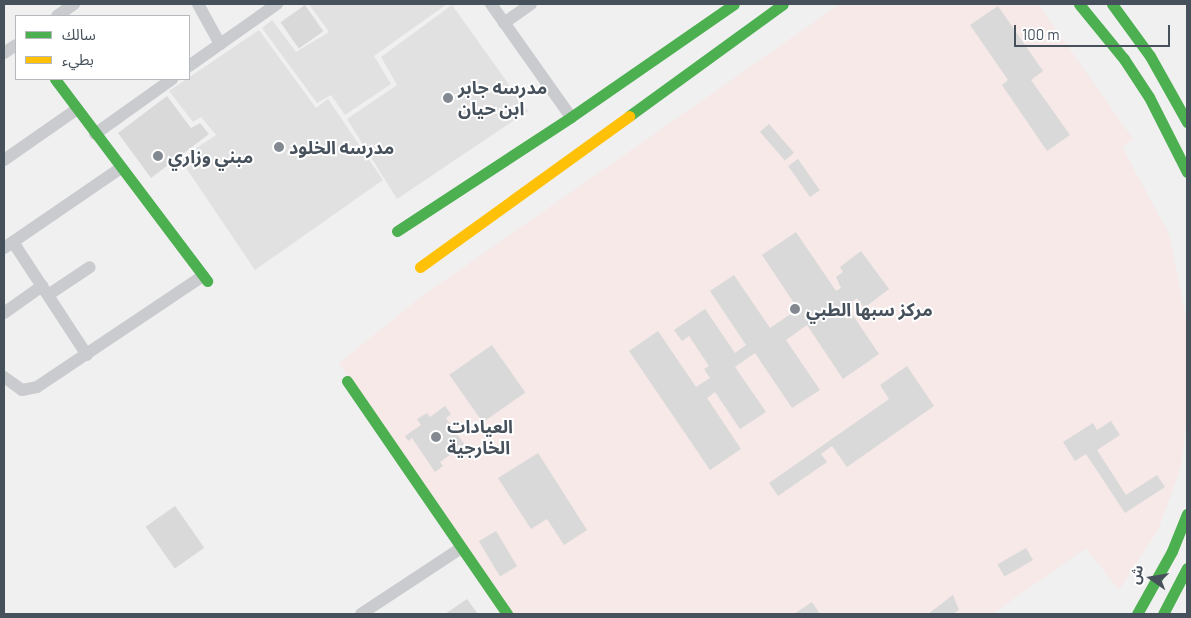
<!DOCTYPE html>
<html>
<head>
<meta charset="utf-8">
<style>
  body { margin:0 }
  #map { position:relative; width:1191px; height:618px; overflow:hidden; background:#f0f0f0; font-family:Barlow,"Noto Sans Arabic",sans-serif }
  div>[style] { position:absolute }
  .education>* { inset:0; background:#e2e1e2 }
  .medical>* { inset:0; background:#f6e9e7 }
  .building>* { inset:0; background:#d9d9da; transform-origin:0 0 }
  .street>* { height:12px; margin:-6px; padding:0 6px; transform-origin:6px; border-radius:6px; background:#cacbce }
  .fast>* { height:11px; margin:-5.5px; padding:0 5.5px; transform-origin:5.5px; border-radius:5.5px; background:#4caf50 }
  .slow>* { height:11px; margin:-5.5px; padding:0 5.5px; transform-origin:5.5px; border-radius:5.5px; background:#ffc107 }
  .dots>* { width:14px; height:14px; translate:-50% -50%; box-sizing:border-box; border:2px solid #fff; border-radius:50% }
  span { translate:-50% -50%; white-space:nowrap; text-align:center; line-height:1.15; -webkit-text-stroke:4px #fff; paint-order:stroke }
  .poi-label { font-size:18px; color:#47515c; font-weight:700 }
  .left { translate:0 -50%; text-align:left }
  .frame { position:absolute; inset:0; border:5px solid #47515c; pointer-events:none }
  .legend { position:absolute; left:15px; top:15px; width:175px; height:65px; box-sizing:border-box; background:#fff; border:1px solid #b5b9be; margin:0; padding:6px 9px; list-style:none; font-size:15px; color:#47515c }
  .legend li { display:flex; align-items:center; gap:10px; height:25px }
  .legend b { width:25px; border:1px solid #b5b9be }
  .north { position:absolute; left:1126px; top:553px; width:50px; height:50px; -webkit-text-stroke:4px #fff; paint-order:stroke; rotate:283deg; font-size:14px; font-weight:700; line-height:20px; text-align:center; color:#47515c }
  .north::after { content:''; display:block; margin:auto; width:18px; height:22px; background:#47515c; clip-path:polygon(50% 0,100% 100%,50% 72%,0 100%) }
  .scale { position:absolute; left:1014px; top:25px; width:156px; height:22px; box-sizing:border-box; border:2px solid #47515c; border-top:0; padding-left:6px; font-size:15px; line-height:18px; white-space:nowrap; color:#47515c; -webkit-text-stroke:4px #fff; paint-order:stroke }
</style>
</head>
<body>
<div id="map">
  <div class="education">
    <div style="clip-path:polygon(309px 4px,447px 4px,374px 56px,391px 84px,345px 115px,331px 95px,317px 103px,262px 28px,272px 20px,296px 52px,329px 32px)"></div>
    <div style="clip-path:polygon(452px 5px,528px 111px,397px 199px,347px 119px,397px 85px,381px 57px)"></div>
    <div style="clip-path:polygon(259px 30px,316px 108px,328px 99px,383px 180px,255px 270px,180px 159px,216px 135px,201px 117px,193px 122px,169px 91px)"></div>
  </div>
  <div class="medical">
    <div style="clip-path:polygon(840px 4px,1038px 4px,1133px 139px,1122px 147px,1169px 234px,1187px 322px,1187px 418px,1181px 467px,1158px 530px,1119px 590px,1086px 548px,992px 614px,513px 614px,339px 363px,421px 297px)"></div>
  </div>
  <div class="building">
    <div style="left:305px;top:5px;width:32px;height:30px;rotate:55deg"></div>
    <div style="clip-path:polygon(998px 6px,1043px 71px,1031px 80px,1070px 135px,1047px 151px,1002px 85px,1008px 80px,970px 25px)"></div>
    <div style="clip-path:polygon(167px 96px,191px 128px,200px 123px,209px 134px,151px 178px,118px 133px)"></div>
    <div style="left:769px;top:124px;width:38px;height:12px;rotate:49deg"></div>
    <div style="left:798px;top:159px;width:38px;height:12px;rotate:55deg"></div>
    <div style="clip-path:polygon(796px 232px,836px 291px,841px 288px,836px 277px,843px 272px,840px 267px,861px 251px,889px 289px,864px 308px,857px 298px,849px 304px,842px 299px,879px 354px,843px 379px,807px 325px,786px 340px,820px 390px,792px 408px,755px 353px,735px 367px,766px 412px,740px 429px,715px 392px,707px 398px,741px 449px,710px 470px,629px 351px,658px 331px,696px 387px,710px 378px,704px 369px,709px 366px,689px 336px,682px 341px,674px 330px,705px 309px,735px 353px,746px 345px,710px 291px,734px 275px,770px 328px,798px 309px,762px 255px)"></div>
    <div style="left:492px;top:345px;width:58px;height:52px;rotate:55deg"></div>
    <div style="clip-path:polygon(907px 366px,934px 406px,847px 467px,832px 446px,821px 454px,827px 462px,778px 496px,769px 483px,889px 399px,880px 385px)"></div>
    <div style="clip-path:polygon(445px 406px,451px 414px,446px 418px,467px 448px,460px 453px,458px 449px,440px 462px,443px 466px,435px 472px,412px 438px,408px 441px,405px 436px,421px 425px,417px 419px,427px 413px,430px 417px)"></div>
    <div style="clip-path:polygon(1111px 421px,1120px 435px,1097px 450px,1126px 495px,1157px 475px,1165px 487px,1125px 513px,1086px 454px,1075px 461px,1063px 442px,1093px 423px,1097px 430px)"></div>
    <div style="clip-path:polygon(538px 453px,587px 530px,564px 545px,547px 519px,531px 529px,498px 478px)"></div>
    <div style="left:175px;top:506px;width:51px;height:36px;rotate:55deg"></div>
    <div style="left:496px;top:531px;width:41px;height:20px;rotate:59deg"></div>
    <div style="left:1026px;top:548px;width:14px;height:33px;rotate:60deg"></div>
    <div style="clip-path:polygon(953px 595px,959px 610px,953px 614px,928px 614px)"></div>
    <div style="clip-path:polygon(467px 599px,478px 614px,445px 614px)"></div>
    <div style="clip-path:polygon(812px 602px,820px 614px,794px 614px)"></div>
  </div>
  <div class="street">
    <div style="left:198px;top:4px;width:46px;rotate:61.2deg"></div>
    <div style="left:491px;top:4px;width:138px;rotate:54.7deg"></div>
    <div style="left:57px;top:16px;width:21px;rotate:-35deg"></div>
    <div style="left:504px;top:23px;width:33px;rotate:-35deg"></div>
    <div style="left:4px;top:53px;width:14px;rotate:-34deg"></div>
    <div style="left:189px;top:66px;width:108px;rotate:-35.2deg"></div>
    <div style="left:95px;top:134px;width:95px;rotate:-35.5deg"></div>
    <div style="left:4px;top:160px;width:89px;rotate:-34.9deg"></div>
    <div style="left:13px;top:242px;width:135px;rotate:56.8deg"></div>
    <div style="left:4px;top:248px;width:142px;rotate:-34.4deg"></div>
    <div style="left:48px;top:295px;width:50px;rotate:-33.7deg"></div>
    <div style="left:4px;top:313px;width:47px;rotate:-35.4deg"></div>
    <div style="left:4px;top:377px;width:22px;rotate:36deg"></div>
    <div style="left:22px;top:390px;width:15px;rotate:-11deg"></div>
    <div style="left:37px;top:387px;width:200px;rotate:-33.8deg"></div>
    <div style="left:361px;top:614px;width:120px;rotate:-33.4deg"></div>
  </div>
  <div class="fast">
    <div style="left:1079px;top:4px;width:71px;rotate:50.7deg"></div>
    <div style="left:1124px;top:59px;width:45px;rotate:56.7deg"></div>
    <div style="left:1149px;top:97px;width:84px;rotate:63.1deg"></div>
    <div style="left:1112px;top:4px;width:64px;rotate:53.8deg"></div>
    <div style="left:1150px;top:56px;width:76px;rotate:60.7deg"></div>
    <div style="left:55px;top:79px;width:253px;rotate:53deg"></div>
    <div style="left:629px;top:116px;width:190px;rotate:-36deg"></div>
    <div style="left:397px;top:231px;width:208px;rotate:-33.2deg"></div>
    <div style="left:571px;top:117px;width:198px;rotate:-34.7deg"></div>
    <div style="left:347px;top:381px;width:283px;rotate:55.5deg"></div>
    <div style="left:1137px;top:614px;width:72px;rotate:-60.9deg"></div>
    <div style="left:1172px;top:551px;width:40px;rotate:-68deg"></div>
    <div style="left:1163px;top:614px;width:52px;rotate:-62.4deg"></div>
  </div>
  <div class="slow">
    <div style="left:420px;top:267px;width:258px;rotate:-35.8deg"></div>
  </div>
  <div class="dots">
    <div style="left:448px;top:98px;background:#828990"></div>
    <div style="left:279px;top:147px;background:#828990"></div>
    <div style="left:158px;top:156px;background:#828990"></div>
    <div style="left:795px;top:309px;background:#828990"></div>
    <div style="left:436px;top:437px;background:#828990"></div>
  </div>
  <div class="poi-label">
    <span class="left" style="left:458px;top:98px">مدرسه جابر<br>ابن حيان</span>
    <span class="left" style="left:289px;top:147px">مدرسه الخلود</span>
    <span class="left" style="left:168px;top:156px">مبني وزاري</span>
    <span class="left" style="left:806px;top:309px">مركز سبها الطبي</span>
    <span class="left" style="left:447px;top:437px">العيادات<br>الخارجية</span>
  </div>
  <div class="frame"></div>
  <ul class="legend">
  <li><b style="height:6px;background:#4caf50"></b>سالك</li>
  <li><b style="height:6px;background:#ffc107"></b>بطيء</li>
  </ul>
  <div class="north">ش</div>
  <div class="scale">100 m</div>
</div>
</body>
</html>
